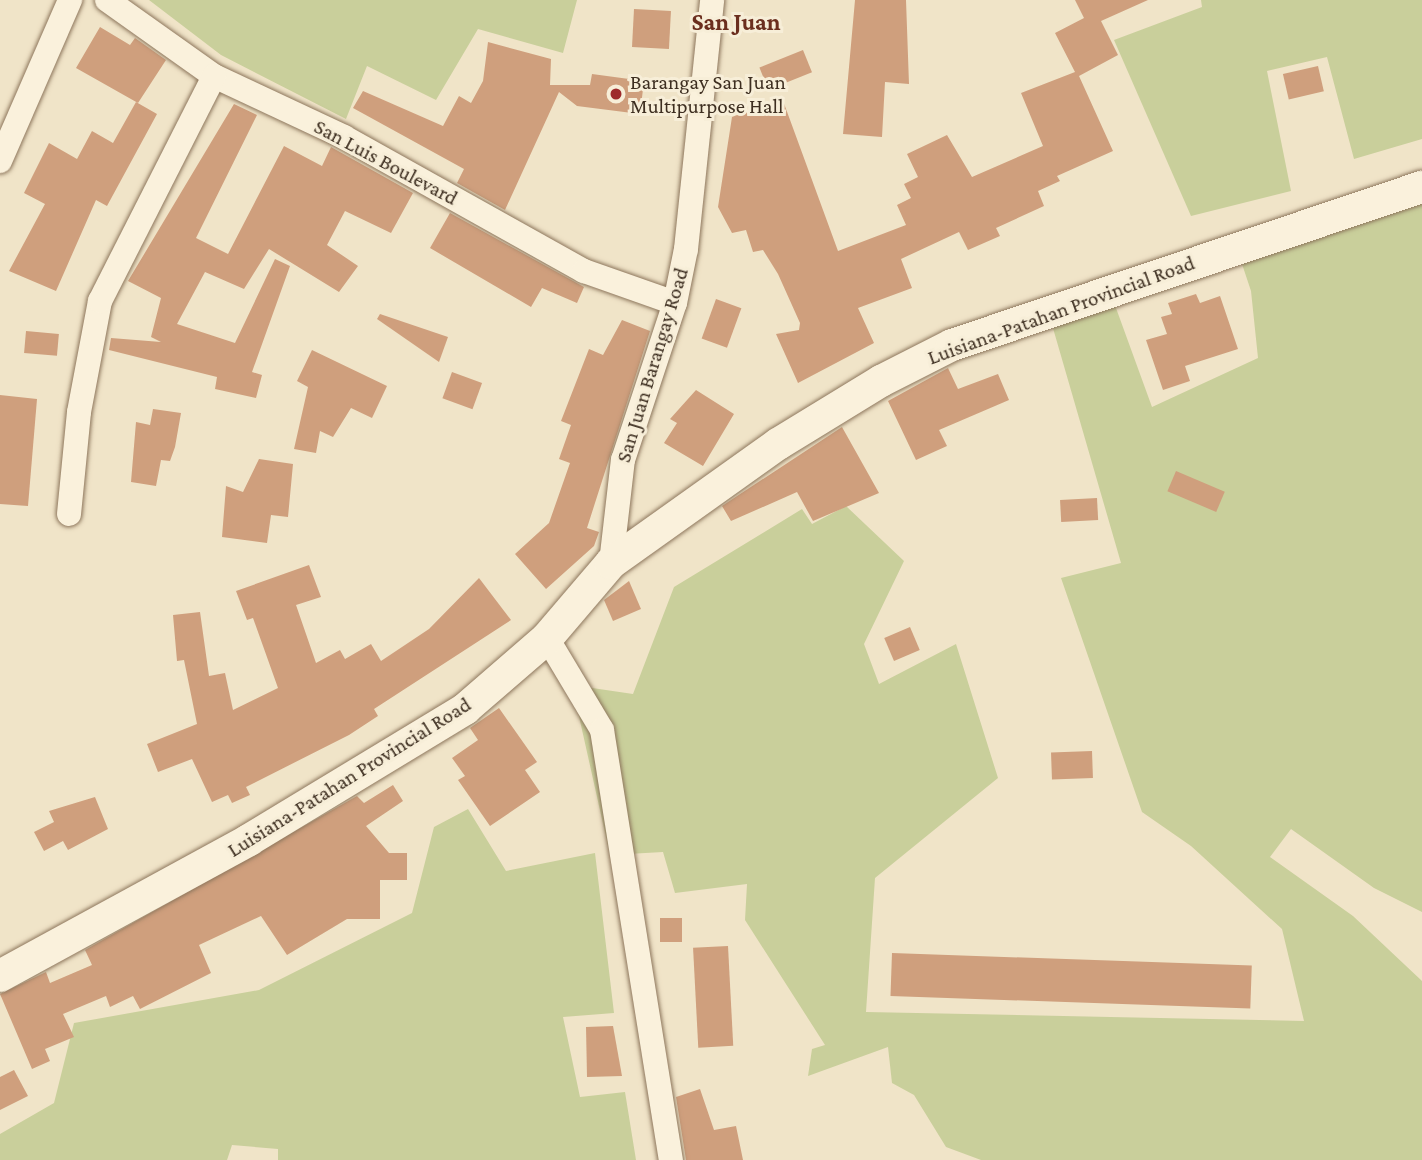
<!DOCTYPE html>
<html>
<head>
<meta charset="utf-8">
<style>
  body { margin:0 }
  #map { position:relative; width:1422px; height:1160px; overflow:hidden; background:#f0e4c8; font-family:"Crimson Pro",serif }
  div>[style] { position:absolute }
  .green>* { inset:0; background:#c9cf9b }
  .building>* { inset:0; background:#cf9f7d; transform-origin:0 0 }
  .roads { filter:drop-shadow(0 0 2px #8d765c) drop-shadow(0 0 2px #8d765c) }
  .minor>* { height:24px; margin:-12px; padding:0 12px; transform-origin:12px; border-radius:12px; background:#faf1dc }
  .tertiary>* { height:32px; margin:-16px; padding:0 16px; transform-origin:16px; border-radius:16px; background:#faf1dc }
  .dots>* { width:19px; height:19px; translate:-50% -50%; box-sizing:border-box; border:4px solid #f7eed8; border-radius:50% }
  span { translate:-50% -50%; white-space:nowrap; text-align:center; line-height:1.15; -webkit-text-stroke:6px #f7eed8; paint-order:stroke }
  .poi-label { font-size:21px; color:#3d2e20 }
  .left { translate:0 -50%; text-align:left }
  .street-label { font-size:21px; color:#3d2e20 }
  .quarter-label { font-size:24px; color:#6b2e1e; font-weight:700 }
</style>
</head>
<body>
<div id="map">
  <div class="green">
    <div style="clip-path:polygon(149px 0,577px 0,563px 53px,478px 29px,436px 100px,367px 66px,346px 119px,221px 55px)"></div>
    <div style="clip-path:polygon(1201px 0,1422px 0,1422px 139px,1354px 159px,1327px 57px,1267px 71px,1291px 191px,1191px 216px,1114px 40px,1202px 7px)"></div>
    <div style="clip-path:polygon(1422px 172px,1422px 912px,1374px 888px,1291px 829px,1270px 857px,1353px 916px,1422px 981px,1422px 1160px,981px 1160px,946px 1147px,914px 1095px,892px 1083px,888px 1047px,808px 1076px,812px 1049px,825px 1045px,745px 920px,747px 884px,675px 893px,663px 852px,610px 855px,572px 685px,633px 694px,674px 587px,802px 509px,812px 524px,846px 506px,904px 561px,864px 644px,879px 684px,956px 644px,998px 778px,875px 878px,866px 1012px,1304px 1021px,1282px 929px,1191px 846px,1142px 812px,1061px 578px,1121px 563px,1046px 304px,1108px 286px,1152px 407px,1258px 358px,1251px 291px,1232px 234px)"></div>
    <div style="clip-path:polygon(468px 809px,506px 871px,595px 853px,614px 1013px,563px 1017px,580px 1097px,625px 1092px,636px 1160px,278px 1160px,278px 1149px,232px 1145px,227px 1160px,0 1160px,0 1134px,54px 1103px,74px 1023px,259px 990px,412px 913px,434px 827px)"></div>
  </div>
  <div class="building">
    <div style="clip-path:polygon(855px 0,906px 0,909px 84px,885px 82px,882px 137px,843px 134px)"></div>
    <div style="clip-path:polygon(1075px 0,1148px 0,1101px 21px,1118px 55px,1079px 76px,1113px 151px,1057px 176px,1060px 181px,1038px 191px,1044px 206px,996px 228px,1000px 236px,968px 250px,959px 232px,901px 259px,912px 288px,858px 308px,874px 343px,798px 383px,776px 334px,799px 330px,800px 323px,778px 274px,763px 250px,753px 252px,746px 230px,732px 233px,718px 207px,732px 117px,782px 98px,838px 251px,906px 225px,897px 205px,911px 198px,904px 184px,918px 177px,907px 154px,947px 135px,972px 177px,1043px 146px,1021px 93px,1075px 72px,1055px 33px,1084px 18px)"></div>
    <div style="left:634px;top:9px;width:37px;height:38px;rotate:3deg"></div>
    <div style="clip-path:polygon(100px 27px,130px 45px,135px 38px,166px 60px,138px 103px,76px 68px)"></div>
    <div style="clip-path:polygon(488px 42px,551px 59px,550px 85px,590px 85px,592px 74px,644px 81px,640px 114px,577px 106px,559px 92px,505px 210px,457px 183px,464px 169px,353px 108px,363px 91px,443px 126px,459px 96px,471px 103px,483px 81px)"></div>
    <div style="left:803px;top:50px;width:24px;height:47px;rotate:68deg"></div>
    <div style="left:1318px;top:66px;width:26px;height:36px;rotate:77deg"></div>
    <div style="clip-path:polygon(136px 102px,157px 114px,107px 206px,96px 200px,56px 291px,9px 271px,45px 204px,24px 193px,49px 143px,77px 159px,92px 131px,113px 143px)"></div>
    <div style="clip-path:polygon(234px 104px,257px 115px,196px 238px,228px 254px,284px 146px,322px 166px,331px 147px,413px 193px,391px 233px,345px 211px,327px 245px,358px 266px,339px 292px,269px 249px,244px 289px,205px 272px,177px 324px,235px 343px,275px 259px,290px 266px,252px 372px,262px 375px,256px 398px,215px 389px,217px 377px,109px 350px,111px 338px,161px 342px,151px 337px,161px 298px,128px 281px)"></div>
    <div style="clip-path:polygon(450px 213px,584px 287px,577px 303px,542px 288px,531px 307px,430px 248px)"></div>
    <div style="clip-path:polygon(1196px 294px,1200px 303px,1220px 296px,1238px 349px,1185px 366px,1190px 381px,1163px 390px,1146px 340px,1167px 334px,1161px 317px,1172px 314px,1168px 303px)"></div>
    <div style="left:716px;top:299px;width:27px;height:42px;rotate:20deg"></div>
    <div style="clip-path:polygon(380px 314px,448px 337px,439px 362px,377px 319px)"></div>
    <div style="clip-path:polygon(622px 320px,650px 331px,587px 528px,599px 532px,594px 546px,546px 589px,515px 554px,549px 523px,570px 463px,559px 459px,571px 425px,561px 421px,589px 349px,603px 355px)"></div>
    <div style="left:26px;top:331px;width:33px;height:22px;rotate:5deg"></div>
    <div style="clip-path:polygon(312px 350px,387px 386px,372px 418px,351px 408px,333px 437px,320px 431px,316px 453px,294px 449px,308px 387px,297px 381px)"></div>
    <div style="clip-path:polygon(948px 368px,958px 389px,998px 374px,1009px 400px,939px 430px,947px 446px,916px 460px,888px 401px)"></div>
    <div style="left:452px;top:372px;width:32px;height:28px;rotate:20deg"></div>
    <div style="clip-path:polygon(696px 390px,734px 414px,703px 466px,664px 443px,677px 423px,670px 419px)"></div>
    <div style="clip-path:polygon(0 395px,37px 399px,28px 506px,0 504px)"></div>
    <div style="clip-path:polygon(153px 409px,181px 413px,175px 447px,170px 461px,161px 460px,156px 486px,131px 482px,136px 422px,150px 425px)"></div>
    <div style="clip-path:polygon(842px 427px,879px 493px,813px 521px,797px 492px,731px 521px,722px 506px)"></div>
    <div style="clip-path:polygon(259px 459px,293px 464px,288px 517px,271px 515px,267px 543px,222px 537px,226px 486px,243px 492px)"></div>
    <div style="left:1176px;top:471px;width:53px;height:22px;rotate:23deg"></div>
    <div style="left:1097px;top:498px;width:22px;height:37px;rotate:87deg"></div>
    <div style="clip-path:polygon(309px 565px,321px 597px,296px 605px,316px 663px,340px 650px,345px 659px,371px 644px,381px 661px,429px 629px,479px 578px,511px 620px,374px 709px,378px 716px,349px 735px,246px 787px,250px 795px,232px 803px,228px 795px,212px 802px,192px 759px,158px 772px,147px 744px,197px 724px,184px 660px,177px 661px,173px 615px,200px 612px,209px 676px,225px 673px,233px 710px,278px 688px,253px 618px,247px 620px,236px 591px)"></div>
    <div style="clip-path:polygon(629px 581px,641px 609px,613px 621px,604px 600px)"></div>
    <div style="left:910px;top:627px;width:25px;height:28px;rotate:67deg"></div>
    <div style="clip-path:polygon(499px 708px,537px 762px,525px 770px,540px 792px,490px 826px,458px 780px,465px 776px,452px 758px,478px 740px,470px 728px)"></div>
    <div style="left:1092px;top:751px;width:27px;height:41px;rotate:88deg"></div>
    <div style="clip-path:polygon(393px 785px,403px 801px,366px 826px,389px 853px,407px 853px,407px 880px,380px 880px,380px 919px,347px 919px,287px 955px,261px 916px,199px 945px,211px 973px,140px 1009px,133px 996px,110px 1007px,106px 996px,63px 1014px,74px 1037px,45px 1049px,50px 1061px,32px 1069px,0 994px,46px 972px,50px 983px,92px 965px,85px 950px,357px 796px,364px 803px)"></div>
    <div style="clip-path:polygon(95px 797px,108px 829px,68px 850px,63px 841px,44px 851px,34px 832px,54px 822px,49px 811px)"></div>
    <div style="left:660px;top:918px;width:22px;height:24px"></div>
    <div style="left:728px;top:946px;width:100px;height:35px;rotate:87deg"></div>
    <div style="left:892px;top:953px;width:360px;height:43px;rotate:2deg"></div>
    <div style="clip-path:polygon(613px 1026px,622px 1076px,587px 1077px,586px 1027px)"></div>
    <div style="clip-path:polygon(14px 1070px,28px 1096px,0 1110px,0 1077px)"></div>
    <div style="clip-path:polygon(700px 1089px,714px 1130px,736px 1126px,743px 1160px,686px 1160px,676px 1097px)"></div>
  </div>
  <div class="roads">
    <div class="minor">
      <div style="left:107px;top:0;width:131px;rotate:35.4deg"></div>
      <div style="left:214px;top:76px;width:144px;rotate:25.1deg"></div>
      <div style="left:344px;top:137px;width:275px;rotate:29.2deg"></div>
      <div style="left:584px;top:271px;width:96px;rotate:19.4deg"></div>
      <div style="left:0;top:161px;width:176px;rotate:-66.5deg"></div>
      <div style="left:69px;top:514px;width:102px;rotate:-84.4deg"></div>
      <div style="left:79px;top:412px;width:113px;rotate:-79.3deg"></div>
      <div style="left:100px;top:301px;width:252px;rotate:-63.1deg"></div>
      <div style="left:611px;top:563px;width:104px;rotate:-83.4deg"></div>
      <div style="left:623px;top:460px;width:165px;rotate:-71.7deg"></div>
      <div style="left:675px;top:303px;width:55px;rotate:-78.5deg"></div>
      <div style="left:686px;top:249px;width:250px;rotate:-84deg"></div>
      <div style="left:547px;top:638px;width:107px;rotate:59.1deg"></div>
      <div style="left:602px;top:730px;width:436px;rotate:80.9deg"></div>
    </div>
    <div class="tertiary">
      <div style="left:0;top:976px;width:284px;rotate:-28.6deg"></div>
      <div style="left:249px;top:840px;width:253px;rotate:-31.2deg"></div>
      <div style="left:465px;top:709px;width:108px;rotate:-40.9deg"></div>
      <div style="left:547px;top:638px;width:99px;rotate:-49.5deg"></div>
      <div style="left:611px;top:563px;width:205px;rotate:-35.5deg"></div>
      <div style="left:778px;top:444px;width:121px;rotate:-31.5deg"></div>
      <div style="left:881px;top:381px;width:80px;rotate:-26.9deg"></div>
      <div style="left:952px;top:345px;width:496px;rotate:-18.6deg"></div>
    </div>
  </div>
  <div class="dots">
    <div style="left:616px;top:94px;background:#9e2a2b"></div>
  </div>
  <div class="poi-label">
    <span class="left" style="left:630px;top:94px">Barangay San Juan<br>Multipurpose Hall</span>
  </div>
  <div class="street-label">
    <span style="left:386px;top:162px;rotate:28deg">San Luis Boulevard</span>
    <span style="left:1061px;top:310px;rotate:-20deg">Luisiana-Patahan Provincial Road</span>
    <span style="left:652px;top:365px;rotate:-73deg">San Juan Barangay Road</span>
    <span style="left:349px;top:777px;rotate:-32deg">Luisiana-Patahan Provincial Road</span>
  </div>
  <div class="quarter-label">
    <span style="left:736px;top:22px">San Juan</span>
  </div>
</div>
</body>
</html>
